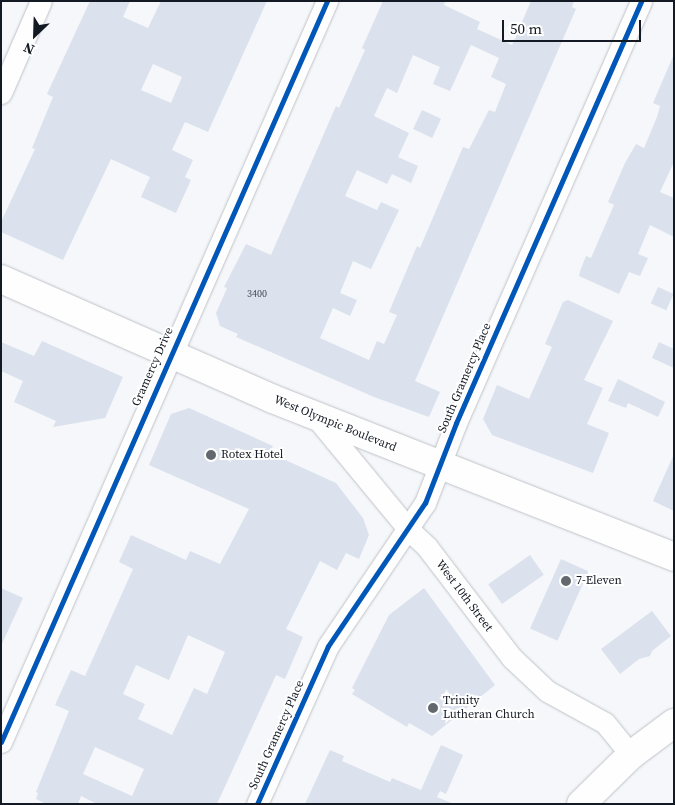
<!DOCTYPE html>
<html>
<head>
<meta charset="utf-8">
<style>
  body { margin:0 }
  #map { position:relative; width:675px; height:805px; overflow:hidden; background:#f5f7fa; font-family:"Source Serif 4",serif }
  div>[style] { position:absolute }
  .building>* { inset:0; background:#dbe2ed; transform-origin:0 0 }
  .roads { filter:drop-shadow(0 0 1px #bfc2c8) drop-shadow(0 0 1px #bfc2c8) }
  .minor>* { height:21px; margin:-10.5px; padding:0 10.5px; transform-origin:10.5px; border-radius:10.5px; background:#fefefe }
  .major>* { height:28px; margin:-14px; padding:0 14px; transform-origin:14px; border-radius:14px; background:#fefefe }
  .cycleway>* { height:5px; margin:-2.5px; padding:0 2.5px; transform-origin:2.5px; border-radius:2.5px; background:#0057b8 }
  .dots>* { width:14px; height:14px; translate:-50% -50%; box-sizing:border-box; border:2px solid #fff; border-radius:50% }
  span { translate:-50% -50%; white-space:nowrap; text-align:center; line-height:1.15; -webkit-text-stroke:4px #fff; paint-order:stroke }
  .number-label { font-size:10px; color:#464c56 }
  .number-label span { -webkit-text-stroke-width:0 }
  .street-label { font-size:12px; color:#141a23 }
  .poi-label { font-size:12px; color:#141a23 }
  .left { translate:0 -50%; text-align:left }
  .frame { position:absolute; inset:0; border:2px solid #141a23; pointer-events:none }
  .north { position:absolute; left:10px; top:10px; width:50px; height:50px; -webkit-text-stroke:4px #fff; paint-order:stroke; rotate:204deg; font-size:14px; font-weight:700; line-height:20px; text-align:center; color:#141a23 }
  .north::after { content:''; display:block; margin:auto; width:18px; height:22px; background:#141a23; clip-path:polygon(50% 0,100% 100%,50% 72%,0 100%) }
  .scale { position:absolute; left:502px; top:20px; width:139px; height:22px; box-sizing:border-box; border:2px solid #141a23; border-top:0; padding-left:6px; font-size:15px; line-height:18px; white-space:nowrap; color:#141a23; -webkit-text-stroke:4px #fff; paint-order:stroke }
</style>
</head>
<body>
<div id="map">
  <div class="building">
    <div style="clip-path:polygon(evenodd,90px 1px,130px 1px,123px 17px,148px 28px,161px 1px,267px 1px,208px 132px,185px 122px,172px 150px,193px 160px,185px 177px,191px 180px,176px 213px,141px 197px,150px 177px,111px 159px,63px 260px,1px 232px,1px 222px,35px 149px,32px 148px,53px 97px,47px 94px,90px 1px,153px 64px,182px 77px,171px 103px,141px 90px,153px 64px)"></div>
    <div style="clip-path:polygon(evenodd,383px 1px,445px 1px,444px 5px,480px 22px,477px 29px,512px 45px,531px 1px,574px 1px,572px 7px,576px 9px,415px 381px,440px 392px,429px 417px,374px 397px,236px 337px,238px 334px,220px 326px,216px 313px,227px 288px,224px 287px,246px 244px,271px 255px,336px 106px,339px 108px,365px 50px,362px 48px,383px 1px,471px 45px,499px 58px,491px 77px,506px 84px,495px 112px,489px 110px,469px 149px,463px 147px,420px 248px,417px 246px,389px 312px,397px 315px,384px 344px,377px 341px,369px 360px,320px 338px,333px 308px,350px 316px,357px 300px,340px 293px,353px 261px,371px 269px,399px 210px,381px 202px,377px 210px,345px 196px,357px 170px,387px 184px,392px 174px,411px 183px,418px 166px,398px 157px,409px 133px,374px 116px,387px 88px,397px 93px,413px 55px,440px 67px,433px 84px,450px 91px,471px 45px)"></div>
    <div style="clip-path:polygon(674px 54px,674px 162px,660px 192px,674px 198px,674px 237px,650px 225px,638px 254px,648px 258px,640px 276px,629px 272px,619px 294px,579px 276px,580px 271px,586px 256px,591px 258px,614px 205px,608px 202px,625px 163px,636px 144px,644px 148px,657px 117px,660px 106px,653px 103px)"></div>
    <div style="left:422px;top:110px;width:21px;height:21px;rotate:25deg"></div>
    <div style="left:658px;top:287px;width:17px;height:18px;rotate:24deg"></div>
    <div style="clip-path:polygon(568px 300px,613px 321px,584px 380px,603px 388px,587px 424px,609px 433px,593px 473px,492px 435px,483px 419px,497px 385px,529px 399px,552px 347px,545px 344px,563px 302px)"></div>
    <div style="clip-path:polygon(42px 341px,123px 377px,105px 418px,53px 427px,56px 421px,14px 402px,23px 381px,1px 371px,1px 342px,34px 356px)"></div>
    <div style="clip-path:polygon(659px 342px,674px 349px,674px 368px,652px 358px)"></div>
    <div style="clip-path:polygon(618px 379px,665px 402px,658px 417px,628px 403px,626px 408px,608px 401px)"></div>
    <div style="clip-path:polygon(evenodd,189px 408px,273px 446px,270px 453px,336px 483px,363px 518px,369px 535px,359px 559px,346px 553px,337px 570px,320px 561px,286px 629px,303px 637px,285px 679px,276px 675px,217px 804px,97px 804px,81px 796px,78px 804px,46px 804px,36px 799px,38px 793px,36px 792px,69px 711px,55px 705px,71px 670px,85px 676px,103px 636px,133px 569px,119px 562px,131px 535px,186px 560px,190px 551px,220px 564px,249px 509px,149px 465px,171px 414px,189px 408px,188px 635px,225px 652px,207px 694px,194px 688px,172px 735px,138px 719px,145px 704px,123px 694px,136px 665px,169px 680px,188px 635px,189px 408px,95px 747px,144px 769px,132px 796px,83px 774px,95px 747px)"></div>
    <div style="clip-path:polygon(674px 454px,674px 511px,653px 501px)"></div>
    <div style="left:530px;top:555px;width:24px;height:51px;rotate:55deg"></div>
    <div style="left:561px;top:559px;width:30px;height:76px;rotate:24deg"></div>
    <div style="clip-path:polygon(1px 588px,23px 598px,1px 646px)"></div>
    <div style="clip-path:polygon(424px 588px,495px 685px,432px 736px,409px 723px,407px 727px,352px 694px,355px 690px,352px 688px,389px 615px)"></div>
    <div style="clip-path:polygon(652px 611px,671px 636px,652px 651px,650px 656px,639px 659px,620px 674px,601px 649px)"></div>
    <div style="clip-path:polygon(441px 745px,463px 755px,446px 794px,440px 791px,437px 797px,454px 804px,305px 804px,330px 750px,344px 756px,342px 761px,390px 782px,392px 778px,421px 790px)"></div>
  </div>
  <div class="roads">
    <div class="minor">
      <div style="left:1px;top:93px;width:100px;rotate:-66.5deg"></div>
      <div style="left:315px;top:416px;width:146px;rotate:50.5deg"></div>
      <div style="left:408px;top:529px;width:26px;rotate:43deg"></div>
      <div style="left:427px;top:547px;width:140px;rotate:52.6deg"></div>
      <div style="left:512px;top:658px;width:48px;rotate:43.3deg"></div>
      <div style="left:547px;top:691px;width:66px;rotate:28.9deg"></div>
      <div style="left:605px;top:723px;width:41px;rotate:50.9deg"></div>
      <div style="left:1px;top:742px;width:810px;rotate:-66.25deg"></div>
      <div style="left:257px;top:804px;width:173px;rotate:-65.8deg"></div>
      <div style="left:328px;top:646px;width:173px;rotate:-55.9deg"></div>
      <div style="left:425px;top:503px;width:86px;rotate:-68.8deg"></div>
      <div style="left:456px;top:423px;width:461px;rotate:-66.3deg"></div>
    </div>
    <div class="major">
      <div style="left:1px;top:279px;width:297px;rotate:23.8deg"></div>
      <div style="left:273px;top:399px;width:431px;rotate:21.5deg"></div>
      <div style="left:581px;top:804px;width:70px;rotate:-44.4deg"></div>
      <div style="left:631px;top:755px;width:54px;rotate:-36.7deg"></div>
    </div>
  </div>
  <div class="cycleway">
    <div style="left:1px;top:742px;width:810px;rotate:-66.25deg"></div>
    <div style="left:257px;top:804px;width:173px;rotate:-65.8deg"></div>
    <div style="left:328px;top:646px;width:173px;rotate:-55.9deg"></div>
    <div style="left:425px;top:503px;width:86px;rotate:-68.8deg"></div>
    <div style="left:456px;top:423px;width:461px;rotate:-66.3deg"></div>
  </div>
  <div class="dots">
    <div style="left:211px;top:455px;background:#63676e"></div>
    <div style="left:566px;top:581px;background:#63676e"></div>
    <div style="left:433px;top:708px;background:#63676e"></div>
  </div>
  <div class="number-label">
    <span style="left:257px;top:294px">3400</span>
  </div>
  <div class="street-label">
    <span style="left:153px;top:367px;rotate:-66deg">Gramercy Drive</span>
    <span style="left:465px;top:378px;rotate:-67deg">South Gramercy Place</span>
    <span style="left:335px;top:424px;rotate:22deg">West Olympic Boulevard</span>
    <span style="left:464px;top:596px;rotate:53deg">West 10th Street</span>
    <span style="left:277px;top:735px;rotate:-66deg">South Gramercy Place</span>
  </div>
  <div class="poi-label">
    <span class="left" style="left:221px;top:455px">Rotex Hotel</span>
    <span class="left" style="left:576px;top:581px">7-Eleven</span>
    <span class="left" style="left:443px;top:708px">Trinity<br>Lutheran Church</span>
  </div>
  <div class="frame"></div>
  <div class="north">N</div>
  <div class="scale">50 m</div>
</div>
</body>
</html>
